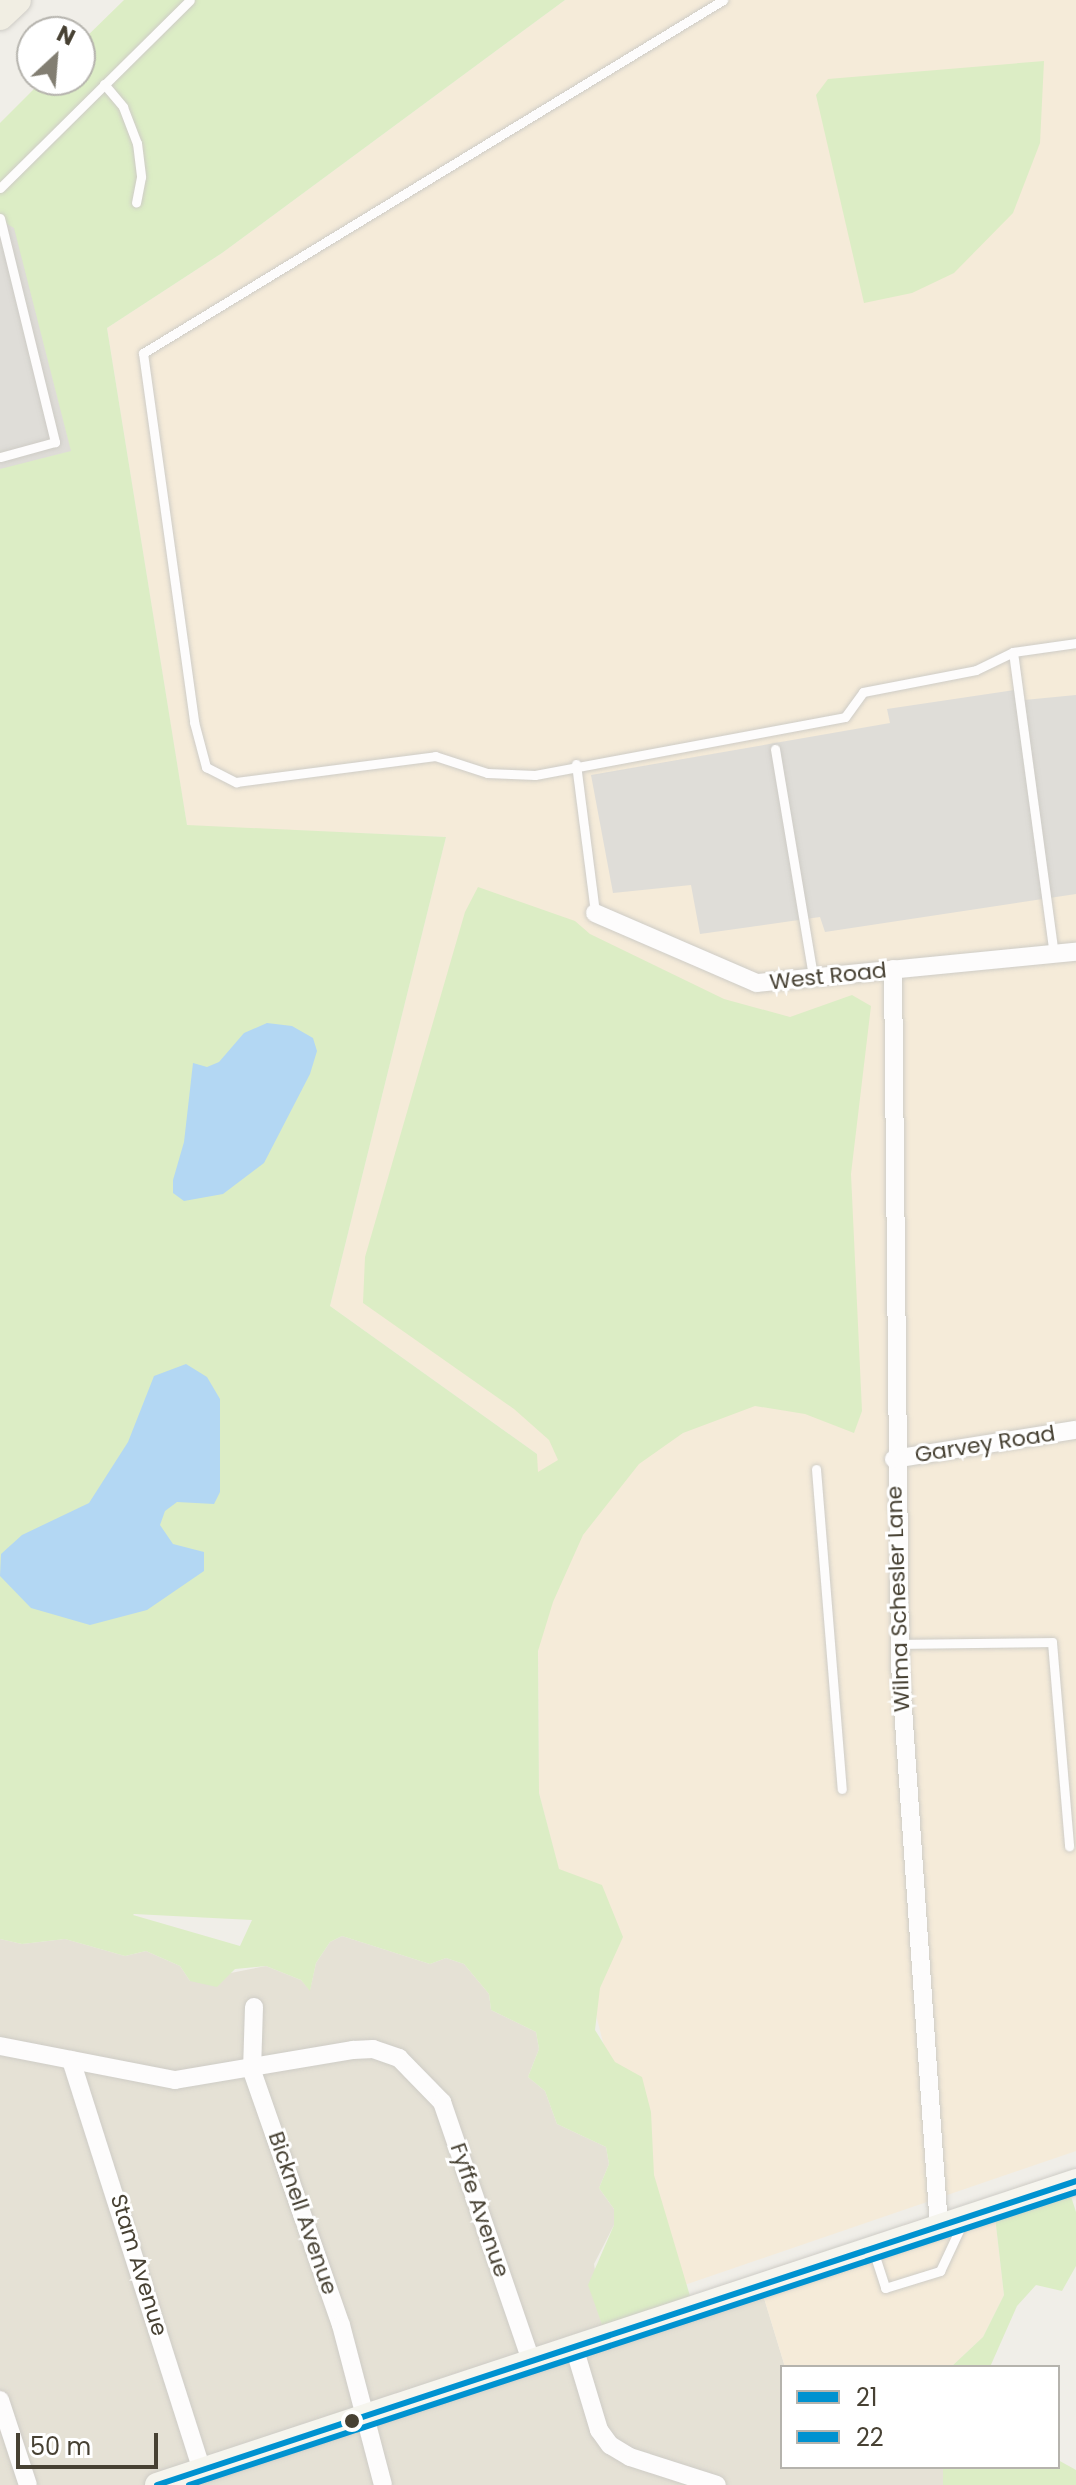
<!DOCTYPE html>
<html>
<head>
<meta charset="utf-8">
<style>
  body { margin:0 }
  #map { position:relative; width:1076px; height:2485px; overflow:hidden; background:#f0eee8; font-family:Poppins,sans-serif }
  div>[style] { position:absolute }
  .residential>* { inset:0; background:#e5e1d5 }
  .commercial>* { inset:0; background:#f5ebd9 }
  .green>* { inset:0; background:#dcedc5 }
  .parking>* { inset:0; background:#dfddd8 }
  .water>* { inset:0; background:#b3d7f3 }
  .roads { filter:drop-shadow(0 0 2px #ceccc6) drop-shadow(0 0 2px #ceccc6) }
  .lane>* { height:9px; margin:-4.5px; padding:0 4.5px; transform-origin:4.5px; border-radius:4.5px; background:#fdfcfc }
  .street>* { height:18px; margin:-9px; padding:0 9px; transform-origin:9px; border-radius:9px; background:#fdfcfc }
  .secondary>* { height:24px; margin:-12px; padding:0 12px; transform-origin:12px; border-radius:12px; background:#f6f5ee }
  .primary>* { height:28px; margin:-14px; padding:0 14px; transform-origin:14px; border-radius:14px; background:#f1eee3 }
  .bus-1>* { height:6px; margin:-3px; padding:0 3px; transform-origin:3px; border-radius:3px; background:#0092d0 }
  .bus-2>* { height:6px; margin:-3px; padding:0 3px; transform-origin:3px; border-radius:3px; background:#0092d0 }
  .dots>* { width:22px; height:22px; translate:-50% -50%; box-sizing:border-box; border:4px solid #fff; border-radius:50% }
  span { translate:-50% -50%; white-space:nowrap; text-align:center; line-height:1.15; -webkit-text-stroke:6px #fff; paint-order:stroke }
  .street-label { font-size:22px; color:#474133 }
  .legend { position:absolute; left:780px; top:2365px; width:280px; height:104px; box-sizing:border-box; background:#fff; border:2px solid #b5b3ad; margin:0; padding:10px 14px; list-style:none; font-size:24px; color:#474133 }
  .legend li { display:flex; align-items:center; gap:16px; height:40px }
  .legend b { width:40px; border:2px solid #b5b3ad }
  .north { position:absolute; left:16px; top:16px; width:80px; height:80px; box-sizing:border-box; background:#fff; border:2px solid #b5b3ad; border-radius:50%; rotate:26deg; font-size:22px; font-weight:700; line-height:32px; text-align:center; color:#474133 }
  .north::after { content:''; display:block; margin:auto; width:28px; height:36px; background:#827e72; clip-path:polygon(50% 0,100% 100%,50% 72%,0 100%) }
  .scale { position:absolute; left:16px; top:2433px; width:142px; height:36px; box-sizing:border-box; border:4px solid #474133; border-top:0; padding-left:10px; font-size:24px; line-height:28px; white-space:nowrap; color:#474133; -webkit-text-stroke:6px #fff; paint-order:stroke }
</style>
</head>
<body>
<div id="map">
  <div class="residential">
    <div style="clip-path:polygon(342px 1936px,430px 1964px,446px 1958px,464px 1964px,489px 1994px,491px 2010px,536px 2032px,539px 2049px,528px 2077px,545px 2091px,557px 2124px,606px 2147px,609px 2164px,599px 2188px,614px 2209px,614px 2225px,594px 2264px,605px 2333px,760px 2285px,785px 2367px,782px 2467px,943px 2467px,943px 2485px,0 2485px,0 1939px,22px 1944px,65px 1939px,125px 1956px,146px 1951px,180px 1966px,190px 1981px,266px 1966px,301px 1980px,310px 1990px,316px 1963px,330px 1942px)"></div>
  </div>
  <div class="commercial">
    <div style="clip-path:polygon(565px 0,1076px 0,1076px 2151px,667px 2291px,539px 1793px,537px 1454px,330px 1306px,446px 837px,187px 826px,107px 328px,222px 253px)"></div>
    <div style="clip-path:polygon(994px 2208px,1004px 2295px,983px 2337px,951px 2367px,785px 2367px,760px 2285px)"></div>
  </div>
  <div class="green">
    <div style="clip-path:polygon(evenodd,124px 0,565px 0,222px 253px,107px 328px,187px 825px,446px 837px,330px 1306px,537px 1454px,538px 1472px,558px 1460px,549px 1440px,514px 1409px,363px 1303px,365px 1257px,465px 912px,478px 887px,575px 921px,590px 934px,724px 999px,790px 1017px,852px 995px,871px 1006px,851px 1174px,862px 1411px,854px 1433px,805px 1414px,755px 1406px,683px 1433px,639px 1464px,583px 1535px,553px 1602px,538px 1651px,539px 1793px,559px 1869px,602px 1885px,623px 1937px,600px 1988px,595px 2030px,615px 2062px,642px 2077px,651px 2112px,654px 2175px,690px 2296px,605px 2333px,588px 2285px,614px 2225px,614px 2209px,599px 2188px,609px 2164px,606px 2147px,557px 2124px,545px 2091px,528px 2077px,539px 2049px,536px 2032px,491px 2010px,489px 1994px,464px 1964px,446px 1958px,430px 1964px,342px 1936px,330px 1942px,316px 1963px,310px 1991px,301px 1980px,266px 1966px,235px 1969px,217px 1987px,190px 1981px,180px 1966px,146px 1951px,125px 1956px,65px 1939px,22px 1944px,0 1939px,0 123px,43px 80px,80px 80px,80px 43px,124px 0,133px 1915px,134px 1914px,252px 1920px,240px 1946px,133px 1915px)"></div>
    <div style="clip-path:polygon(1044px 61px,1040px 143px,1013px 213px,954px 273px,912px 293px,864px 303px,816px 95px,828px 79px)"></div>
    <div style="clip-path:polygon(1068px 2187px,1076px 2212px,1076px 2266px,1062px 2291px,1036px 2285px,1017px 2306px,990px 2367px,951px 2367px,983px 2337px,1004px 2295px,994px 2208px)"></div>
    <div style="clip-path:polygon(1058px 2460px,1076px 2470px,1076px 2485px,943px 2485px,943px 2467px,1058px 2467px)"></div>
  </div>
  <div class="parking">
    <div style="clip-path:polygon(0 220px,14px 228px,71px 451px,0 469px)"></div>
    <div style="clip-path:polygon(1022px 689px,1024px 700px,1076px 695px,1076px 894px,825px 932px,820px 917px,700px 934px,691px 885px,613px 893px,591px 775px,890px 723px,887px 709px)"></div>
  </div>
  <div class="water">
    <div style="clip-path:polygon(267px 1023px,292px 1026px,313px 1038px,317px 1051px,310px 1074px,264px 1163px,223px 1194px,184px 1201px,173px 1193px,173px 1180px,184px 1142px,193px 1063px,207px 1067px,219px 1062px,244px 1033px)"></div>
    <div style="clip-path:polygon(186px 1364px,207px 1377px,220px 1399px,220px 1492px,214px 1504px,177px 1502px,165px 1511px,160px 1525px,173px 1544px,204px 1552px,204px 1571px,147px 1610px,90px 1625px,31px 1608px,0 1576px,1px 1554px,22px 1535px,89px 1503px,128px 1442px,154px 1376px)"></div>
  </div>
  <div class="roads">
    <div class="lane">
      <div style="left:723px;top:0;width:679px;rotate:148.67deg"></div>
      <div style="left:143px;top:353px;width:373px;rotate:82.1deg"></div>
      <div style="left:194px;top:722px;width:47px;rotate:75.1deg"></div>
      <div style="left:206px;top:767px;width:34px;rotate:27deg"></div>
      <div style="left:236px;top:782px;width:201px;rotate:-7.4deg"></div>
      <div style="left:435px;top:756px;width:55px;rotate:18.1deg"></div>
      <div style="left:487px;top:773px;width:48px;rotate:2.4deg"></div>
      <div style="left:535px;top:775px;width:315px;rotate:-10.6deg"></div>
      <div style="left:845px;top:717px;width:31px;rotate:-54deg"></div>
      <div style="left:863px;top:692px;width:115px;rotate:-11deg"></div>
      <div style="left:976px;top:670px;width:41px;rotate:-25.9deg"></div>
      <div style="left:1013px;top:652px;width:64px;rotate:-8.1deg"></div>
      <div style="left:104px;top:84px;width:30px;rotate:50deg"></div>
      <div style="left:123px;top:107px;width:39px;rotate:69deg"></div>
      <div style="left:137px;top:143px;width:34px;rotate:83deg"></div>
      <div style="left:141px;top:177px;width:26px;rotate:101deg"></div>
      <div style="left:0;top:188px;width:267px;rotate:-44.7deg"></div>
      <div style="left:0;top:218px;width:231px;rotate:76.2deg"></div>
      <div style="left:55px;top:442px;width:57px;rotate:164.7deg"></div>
      <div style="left:1013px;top:652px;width:307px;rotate:82.3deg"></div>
      <div style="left:775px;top:749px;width:231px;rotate:80.5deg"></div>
      <div style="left:576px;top:764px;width:150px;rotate:82.7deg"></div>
      <div style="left:816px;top:1469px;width:321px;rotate:85.4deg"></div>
      <div style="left:899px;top:1644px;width:153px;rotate:-0.7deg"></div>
      <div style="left:1052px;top:1642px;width:205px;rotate:85.2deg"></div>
      <div style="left:873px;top:2250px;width:40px;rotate:72deg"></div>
      <div style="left:885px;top:2288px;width:58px;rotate:-17.2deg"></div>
      <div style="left:940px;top:2271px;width:52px;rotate:-64.9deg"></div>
    </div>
    <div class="street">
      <div style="left:595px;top:913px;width:176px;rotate:23.4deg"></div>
      <div style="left:757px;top:983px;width:321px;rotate:-5.6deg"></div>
      <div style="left:893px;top:969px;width:696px;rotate:89.42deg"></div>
      <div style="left:900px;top:1665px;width:563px;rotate:86.03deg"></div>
      <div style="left:894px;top:1459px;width:184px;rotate:-9.1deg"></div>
      <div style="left:254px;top:2007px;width:64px;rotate:91.8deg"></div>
      <div style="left:252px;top:2071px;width:269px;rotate:70.7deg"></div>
      <div style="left:341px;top:2325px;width:165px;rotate:75.3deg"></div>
      <div style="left:0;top:2046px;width:178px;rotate:11deg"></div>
      <div style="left:175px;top:2080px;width:181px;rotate:-9.6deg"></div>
      <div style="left:353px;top:2050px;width:20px;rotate:-3deg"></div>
      <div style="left:373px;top:2049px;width:28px;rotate:19deg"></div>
      <div style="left:399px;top:2058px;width:62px;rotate:45.7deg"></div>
      <div style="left:442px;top:2102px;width:274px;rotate:71deg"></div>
      <div style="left:71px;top:2060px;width:431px;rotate:72.3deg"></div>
      <div style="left:574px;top:2347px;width:87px;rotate:73.2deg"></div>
      <div style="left:599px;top:2430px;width:19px;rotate:54deg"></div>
      <div style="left:610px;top:2445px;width:23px;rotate:31deg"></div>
      <div style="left:630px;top:2457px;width:91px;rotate:17.8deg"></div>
      <div style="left:0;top:2400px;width:89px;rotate:71.8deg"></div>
    </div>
    <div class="secondary">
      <div style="left:157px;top:2485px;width:968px;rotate:-18.3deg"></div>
    </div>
    <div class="primary">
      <div style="left:0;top:16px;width:23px;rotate:-43deg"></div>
    </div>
  </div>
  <div class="bus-1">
    <div style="left:157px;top:2485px;width:968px;rotate:-18.3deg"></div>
  </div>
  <div class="bus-2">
    <div style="left:189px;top:2485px;width:934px;rotate:-18.28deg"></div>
  </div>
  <div class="dots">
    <div style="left:352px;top:2421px;background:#474133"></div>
  </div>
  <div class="street-label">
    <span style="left:828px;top:976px;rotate:-6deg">West Road</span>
    <span style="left:985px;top:1444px;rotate:-9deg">Garvey Road</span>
    <span style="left:898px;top:1599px;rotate:-92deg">Wilma Schesler Lane</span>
    <span style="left:480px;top:2210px;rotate:71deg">Fyffe Avenue</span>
    <span style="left:303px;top:2213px;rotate:71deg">Bicknell Avenue</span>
    <span style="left:139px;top:2265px;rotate:73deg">Stam Avenue</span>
  </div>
  <ul class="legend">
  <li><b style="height:10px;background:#0092d0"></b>21</li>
  <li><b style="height:10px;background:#0092d0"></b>22</li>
  </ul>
  <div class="north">N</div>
  <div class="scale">50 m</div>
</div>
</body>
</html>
